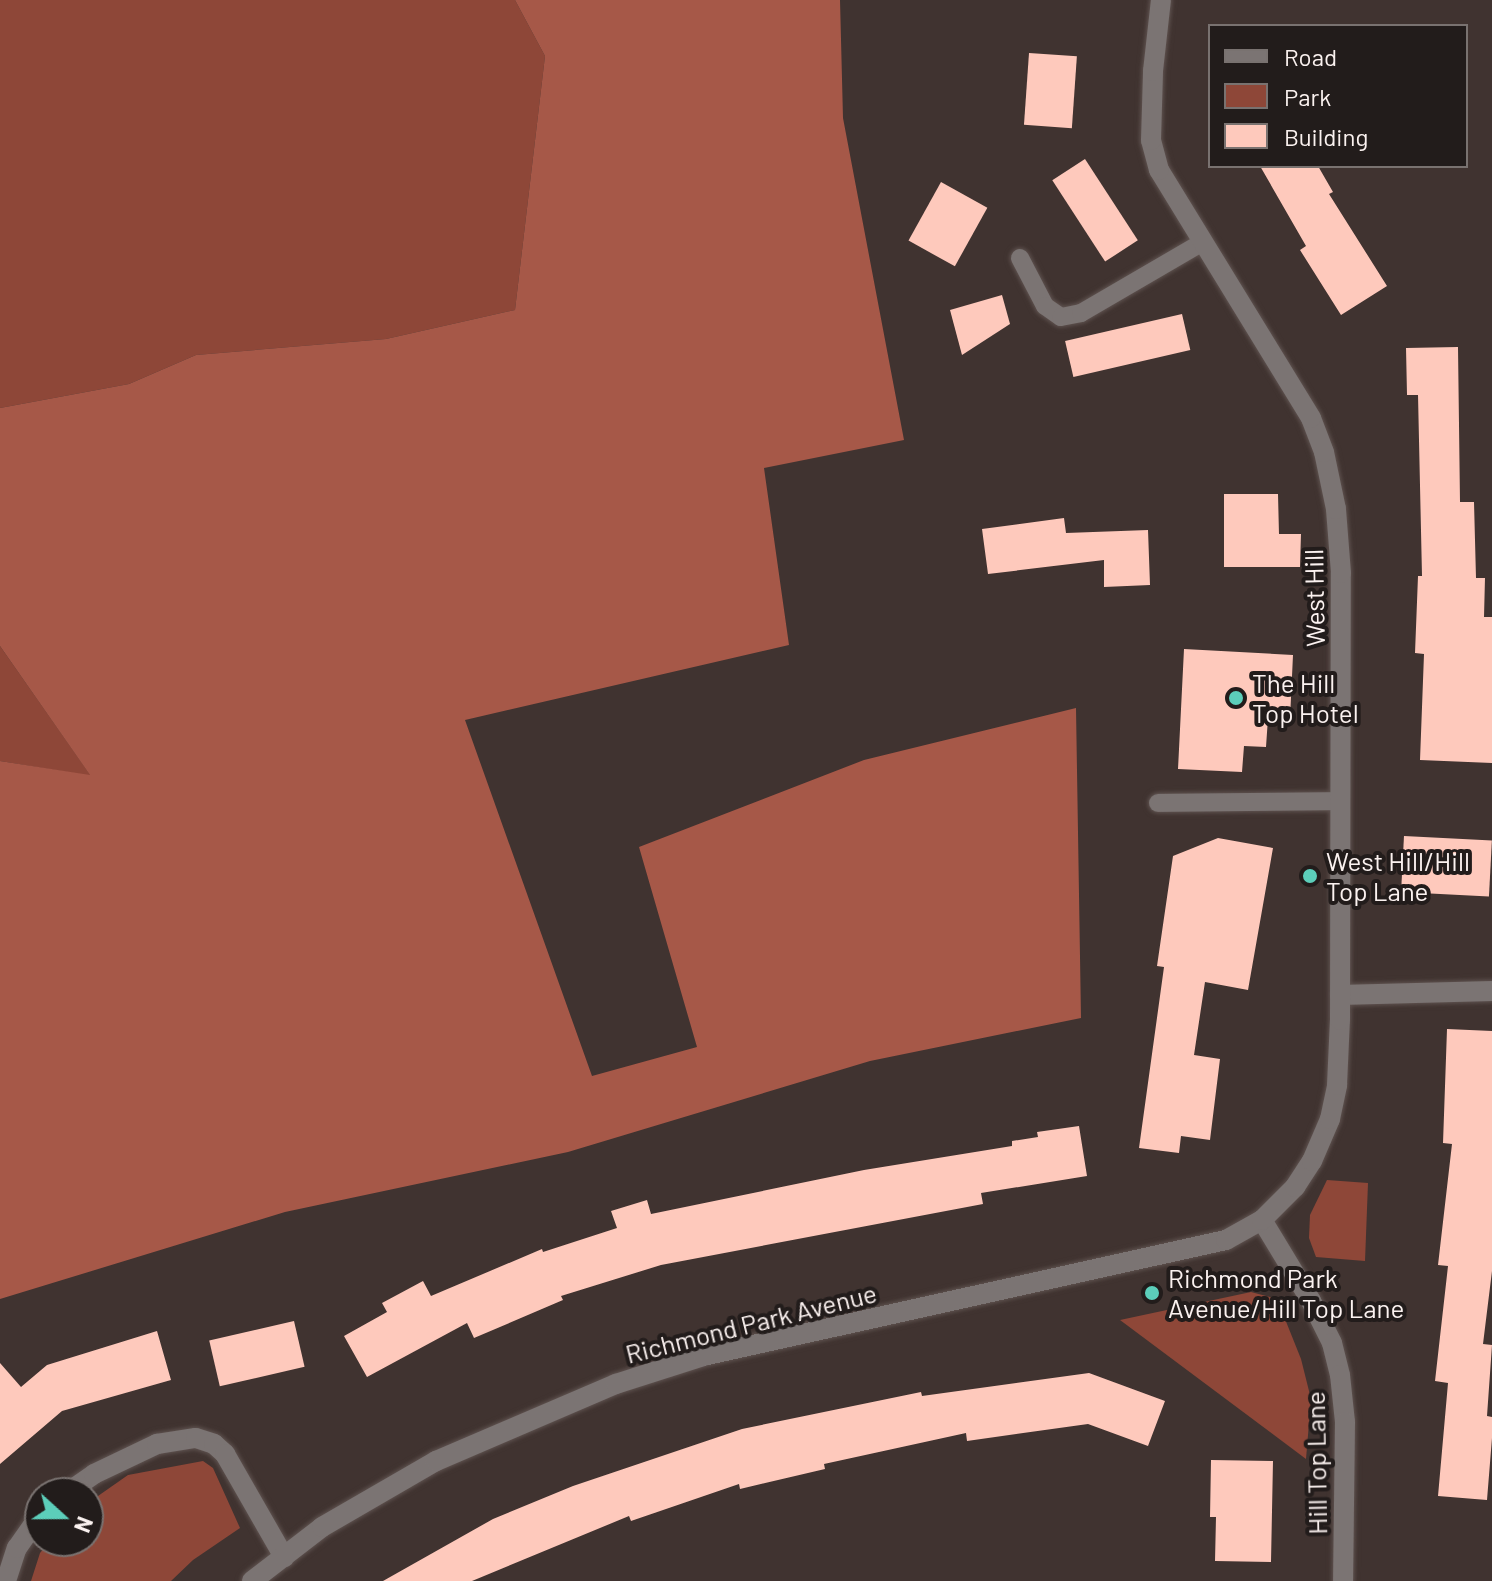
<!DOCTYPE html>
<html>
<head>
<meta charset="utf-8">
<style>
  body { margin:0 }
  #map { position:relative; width:1492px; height:1581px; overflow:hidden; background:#403330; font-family:Barlow,sans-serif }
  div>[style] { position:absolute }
  .green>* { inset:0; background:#8e4738 }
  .forest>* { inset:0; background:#a65848 }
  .building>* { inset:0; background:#fec9bc; transform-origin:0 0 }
  .roads { filter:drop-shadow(0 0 2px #5e524f) drop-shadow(0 0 2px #5e524f) }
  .service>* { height:18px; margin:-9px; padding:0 9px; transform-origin:9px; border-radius:9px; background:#7b7473 }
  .minor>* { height:20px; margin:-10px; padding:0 10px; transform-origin:10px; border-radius:10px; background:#7b7473 }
  .tertiary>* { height:20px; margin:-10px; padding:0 10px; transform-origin:10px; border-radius:10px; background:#7b7473 }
  .dots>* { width:22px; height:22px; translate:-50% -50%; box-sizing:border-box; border:4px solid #221c1b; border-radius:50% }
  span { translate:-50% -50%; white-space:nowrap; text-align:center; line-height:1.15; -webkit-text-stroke:8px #221c1b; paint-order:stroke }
  .street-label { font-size:26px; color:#fbf2f0 }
  .poi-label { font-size:26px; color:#fbf2f0 }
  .left { translate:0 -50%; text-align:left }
  .legend { position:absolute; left:1208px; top:24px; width:260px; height:144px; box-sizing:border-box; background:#221c1b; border:2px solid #797270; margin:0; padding:10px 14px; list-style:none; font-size:24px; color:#fbf2f0 }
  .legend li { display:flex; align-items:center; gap:16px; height:40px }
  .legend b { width:40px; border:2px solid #797270 }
  .north { position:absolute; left:24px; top:1477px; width:80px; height:80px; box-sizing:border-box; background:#221c1b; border:2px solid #797270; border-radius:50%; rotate:111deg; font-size:22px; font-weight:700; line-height:32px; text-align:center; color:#fbf2f0 }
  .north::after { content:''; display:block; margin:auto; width:28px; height:36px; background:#5cceba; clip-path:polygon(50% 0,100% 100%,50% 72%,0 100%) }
</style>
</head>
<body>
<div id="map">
  <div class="green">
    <div style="clip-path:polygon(0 0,515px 0,545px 56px,515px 310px,386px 339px,196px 355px,129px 384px,0 408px)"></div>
    <div style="clip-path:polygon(0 646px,91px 776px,0 761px)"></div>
    <div style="clip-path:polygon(1327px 1180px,1368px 1183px,1365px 1261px,1316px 1257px,1309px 1238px,1310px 1215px)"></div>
    <div style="clip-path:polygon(1251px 1292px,1270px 1297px,1279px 1304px,1301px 1359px,1311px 1399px,1306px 1459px,1120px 1320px)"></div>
    <div style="clip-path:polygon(203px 1461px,213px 1468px,240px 1528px,193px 1560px,171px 1581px,31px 1581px,40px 1553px,50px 1541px,88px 1541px,88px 1503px,128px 1475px)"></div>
  </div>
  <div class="forest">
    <div style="clip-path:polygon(515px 0,840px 0,843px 118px,904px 440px,764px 468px,789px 645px,465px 720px,592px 1076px,697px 1047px,639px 847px,864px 760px,1076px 708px,1081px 1018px,870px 1061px,568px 1152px,285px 1212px,0 1299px,0 761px,90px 775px,0 646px,0 408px,129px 384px,196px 355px,386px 339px,515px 310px,545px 56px)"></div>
  </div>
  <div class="building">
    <div style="left:1029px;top:53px;width:48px;height:72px;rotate:4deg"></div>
    <div style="left:1085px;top:159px;width:97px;height:39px;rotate:57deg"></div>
    <div style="clip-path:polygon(1260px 166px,1318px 166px,1333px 192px,1329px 194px,1387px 286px,1341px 315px,1300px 250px,1306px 246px)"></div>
    <div style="left:941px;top:182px;width:53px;height:67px;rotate:29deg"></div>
    <div style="clip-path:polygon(1002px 295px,1010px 324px,962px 355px,950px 310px)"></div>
    <div style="left:1182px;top:314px;width:37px;height:120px;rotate:77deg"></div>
    <div style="clip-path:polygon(1458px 347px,1460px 502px,1474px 502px,1476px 578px,1485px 578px,1484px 617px,1492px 617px,1492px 763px,1420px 760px,1424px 654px,1415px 653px,1418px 576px,1422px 576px,1418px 395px,1407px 395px,1406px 348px)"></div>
    <div style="clip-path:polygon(1224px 494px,1278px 494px,1279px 534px,1301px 534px,1300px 567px,1224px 567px)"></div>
    <div style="clip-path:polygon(1064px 518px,1066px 533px,1148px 530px,1150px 585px,1104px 587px,1104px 560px,988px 574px,982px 529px)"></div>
    <div style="clip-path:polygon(1184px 649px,1293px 655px,1290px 719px,1268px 718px,1266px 747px,1244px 746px,1242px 772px,1178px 769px)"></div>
    <div style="left:1404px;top:836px;width:88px;height:56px;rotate:3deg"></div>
    <div style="clip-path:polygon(1218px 838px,1273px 848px,1248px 990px,1205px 982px,1194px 1055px,1220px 1059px,1210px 1140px,1181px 1136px,1179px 1153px,1139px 1148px,1164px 967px,1157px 966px,1173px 856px)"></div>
    <div style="clip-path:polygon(1447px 1029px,1492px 1031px,1492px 1271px,1483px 1344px,1492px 1345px,1487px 1416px,1492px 1417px,1492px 1438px,1487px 1500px,1438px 1496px,1448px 1383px,1435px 1381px,1448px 1266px,1438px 1265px,1452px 1144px,1443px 1143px)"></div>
    <div style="clip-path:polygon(1079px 1126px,1087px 1176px,981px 1193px,983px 1204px,661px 1265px,561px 1296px,563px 1300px,474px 1338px,467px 1323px,367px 1377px,344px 1336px,387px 1312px,382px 1303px,423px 1281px,431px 1296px,542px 1249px,543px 1252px,617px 1228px,611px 1211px,647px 1200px,651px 1214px,864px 1170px,1012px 1146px,1012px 1141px,1038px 1137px,1037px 1132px)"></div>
    <div style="left:294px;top:1321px;width:47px;height:87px;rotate:77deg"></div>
    <div style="clip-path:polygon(157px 1331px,171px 1380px,62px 1411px,0 1464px,0 1363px,21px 1387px,47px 1365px)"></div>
    <div style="clip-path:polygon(1089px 1373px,1165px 1401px,1148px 1446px,1088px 1424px,967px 1441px,966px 1433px,824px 1464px,825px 1469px,740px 1489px,739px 1484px,631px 1521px,629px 1516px,472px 1581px,383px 1581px,493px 1519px,573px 1486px,742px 1429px,921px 1392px,922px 1396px)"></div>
    <div style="clip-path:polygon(1211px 1460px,1273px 1461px,1271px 1562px,1215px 1561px,1216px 1517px,1210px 1517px)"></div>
  </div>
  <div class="roads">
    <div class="service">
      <div style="left:1020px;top:258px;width:54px;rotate:62.5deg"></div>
      <div style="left:1045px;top:306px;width:19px;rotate:35deg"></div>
      <div style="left:1061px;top:317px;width:20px;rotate:-11deg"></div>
      <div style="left:1081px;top:313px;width:141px;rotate:-30.2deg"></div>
      <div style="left:1158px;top:803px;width:183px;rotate:-0.6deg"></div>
    </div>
    <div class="minor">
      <div style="left:1340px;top:995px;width:152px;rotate:-1.5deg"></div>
      <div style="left:1262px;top:1220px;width:95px;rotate:58.8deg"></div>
      <div style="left:1311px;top:1301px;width:47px;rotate:63.4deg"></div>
      <div style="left:1332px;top:1343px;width:33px;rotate:76deg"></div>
      <div style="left:1340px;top:1375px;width:47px;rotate:83.9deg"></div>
      <div style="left:1345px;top:1422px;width:159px;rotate:90.7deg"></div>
      <div style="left:67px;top:1493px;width:33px;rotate:-35deg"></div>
      <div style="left:94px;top:1474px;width:70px;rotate:-25.5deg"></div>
      <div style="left:157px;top:1444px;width:39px;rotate:-9deg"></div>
      <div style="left:196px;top:1438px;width:19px;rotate:18deg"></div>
      <div style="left:214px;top:1444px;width:15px;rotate:42deg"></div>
      <div style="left:225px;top:1454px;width:119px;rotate:60.2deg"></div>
      <div style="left:6px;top:1581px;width:35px;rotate:-72deg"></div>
      <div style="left:17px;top:1548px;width:40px;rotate:-55.1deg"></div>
    </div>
    <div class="tertiary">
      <div style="left:252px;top:1581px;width:88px;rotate:-37.6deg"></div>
      <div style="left:322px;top:1527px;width:132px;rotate:-30.1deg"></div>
      <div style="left:436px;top:1461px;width:196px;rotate:-23.2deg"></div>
      <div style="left:616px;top:1384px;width:91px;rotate:-17.8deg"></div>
      <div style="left:703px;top:1356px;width:536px;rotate:-12.51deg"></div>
      <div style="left:1226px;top:1240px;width:41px;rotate:-29.1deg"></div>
      <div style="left:1262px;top:1220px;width:47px;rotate:-45deg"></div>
      <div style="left:1295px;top:1187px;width:31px;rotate:-57deg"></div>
      <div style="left:1312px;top:1161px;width:46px;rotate:-66.8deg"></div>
      <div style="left:1330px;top:1119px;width:35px;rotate:-78deg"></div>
      <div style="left:1337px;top:1085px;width:65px;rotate:-87.4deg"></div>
      <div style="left:1340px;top:1020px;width:447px;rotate:-89.9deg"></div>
      <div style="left:1341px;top:573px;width:64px;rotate:-94.5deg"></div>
      <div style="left:1336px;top:509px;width:58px;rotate:-101.9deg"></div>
      <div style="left:1324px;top:452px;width:36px;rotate:-111deg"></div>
      <div style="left:1311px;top:418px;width:291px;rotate:-121.5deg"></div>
      <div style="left:1159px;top:170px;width:31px;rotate:-105deg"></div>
      <div style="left:1151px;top:140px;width:69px;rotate:-88.3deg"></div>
      <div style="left:1153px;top:71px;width:71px;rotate:-83.6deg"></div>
    </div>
  </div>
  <div class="dots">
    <div style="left:1236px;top:698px;background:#5cceba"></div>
    <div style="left:1310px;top:876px;background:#5cceba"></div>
    <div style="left:1152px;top:1293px;background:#5cceba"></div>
  </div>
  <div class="street-label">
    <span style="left:1314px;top:598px;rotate:-91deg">West Hill</span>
    <span style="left:751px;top:1323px;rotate:-14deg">Richmond Park Avenue</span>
    <span style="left:1316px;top:1463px;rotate:-91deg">Hill Top Lane</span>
  </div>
  <div class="poi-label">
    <span class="left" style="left:1252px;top:698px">The Hill<br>Top Hotel</span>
    <span class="left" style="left:1326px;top:876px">West Hill/Hill<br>Top Lane</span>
    <span class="left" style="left:1168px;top:1293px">Richmond Park<br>Avenue/Hill Top Lane</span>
  </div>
  <ul class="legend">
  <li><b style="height:10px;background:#7b7473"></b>Road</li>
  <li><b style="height:22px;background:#8e4738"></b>Park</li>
  <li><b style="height:22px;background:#fec9bc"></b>Building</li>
  </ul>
  <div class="north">N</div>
</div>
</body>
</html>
